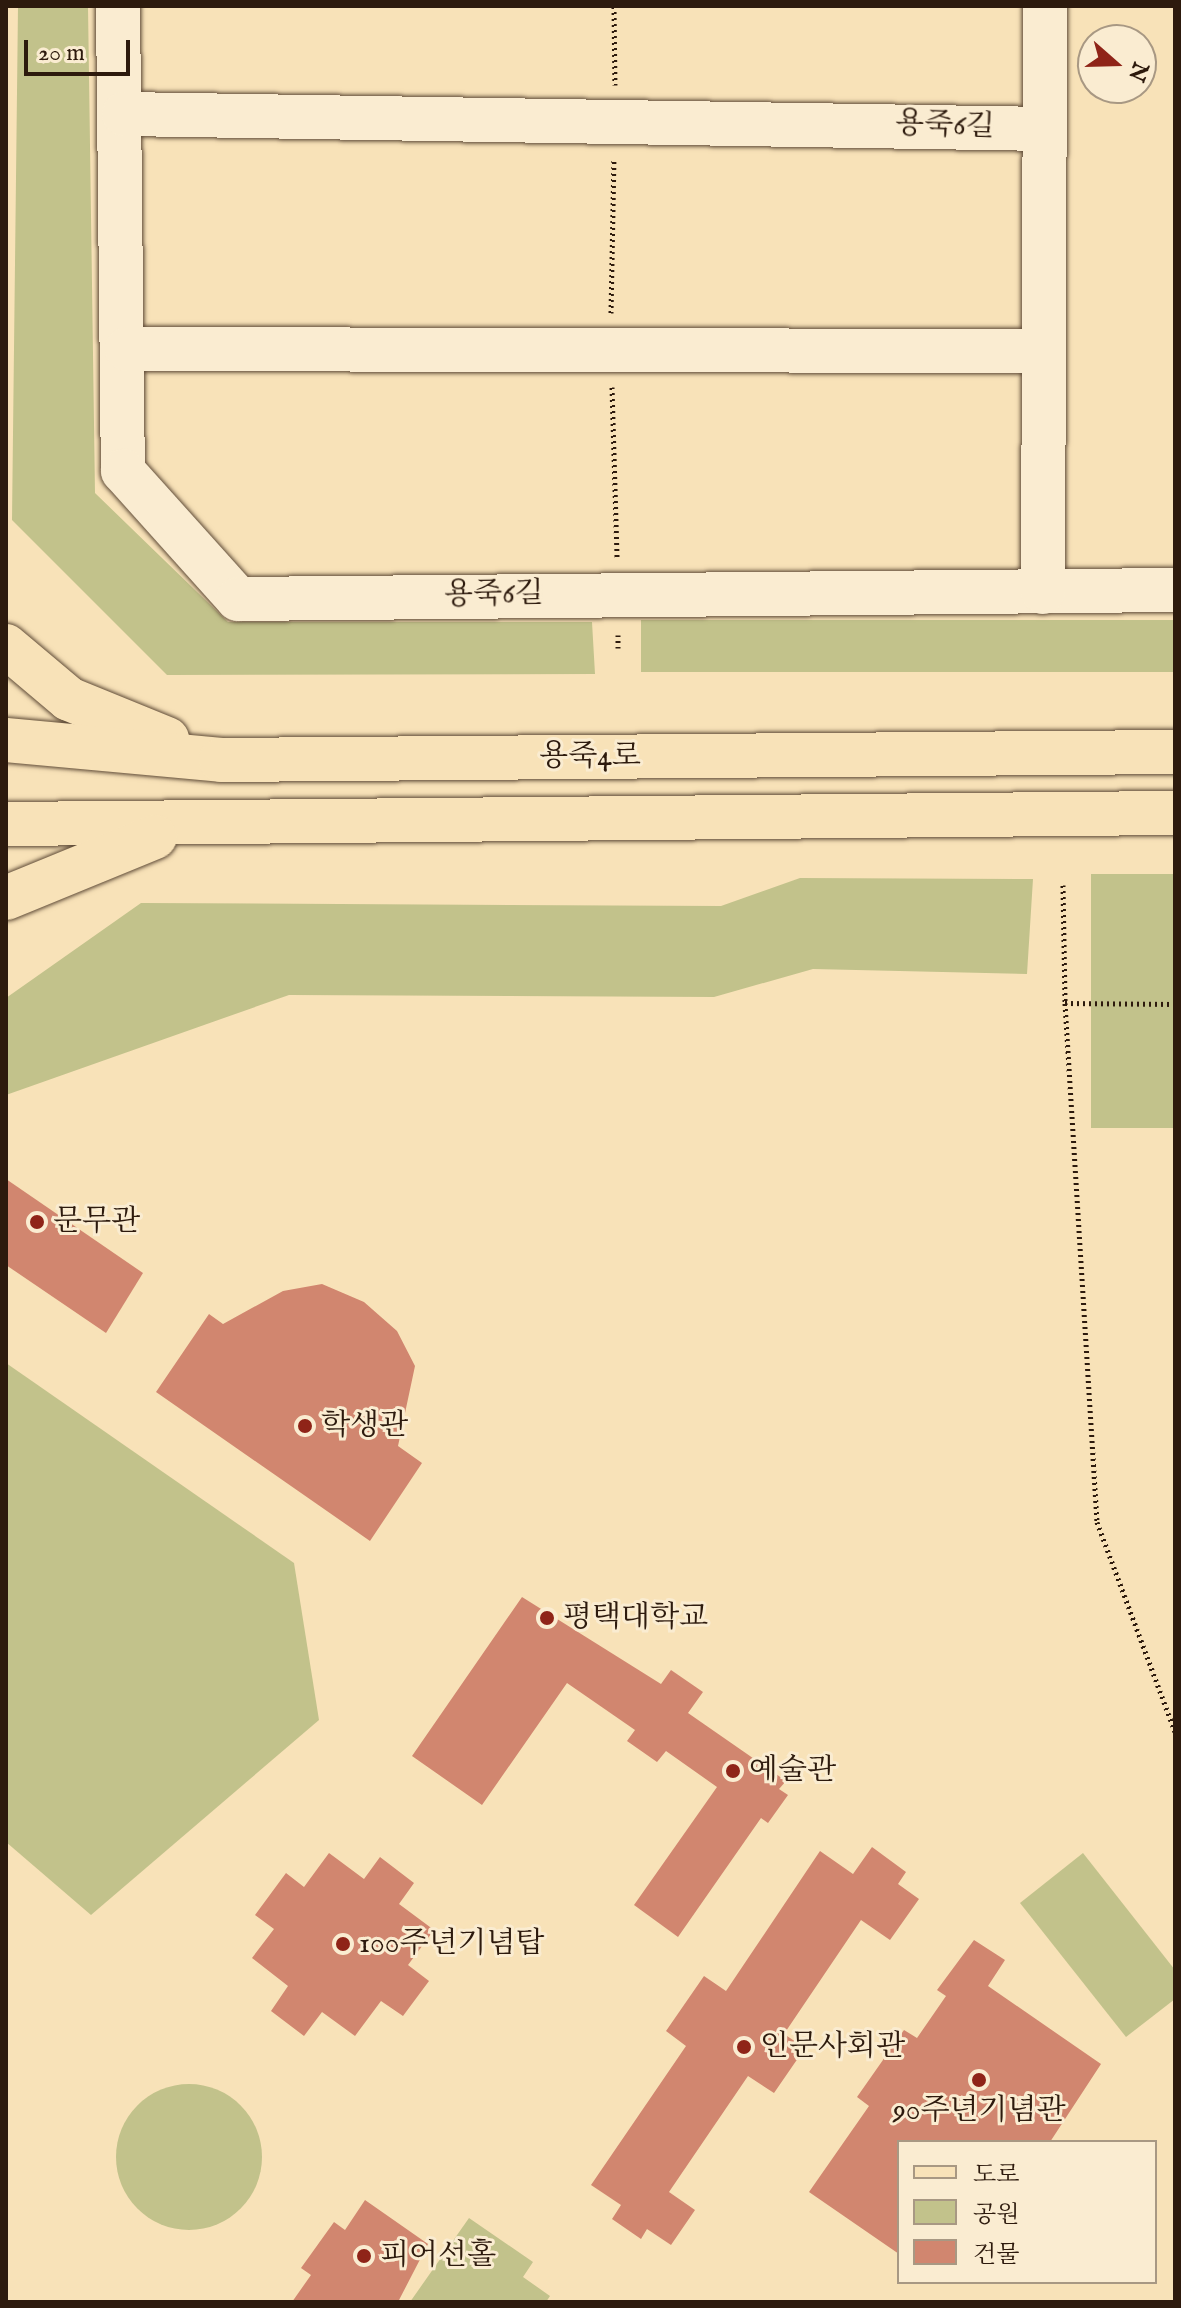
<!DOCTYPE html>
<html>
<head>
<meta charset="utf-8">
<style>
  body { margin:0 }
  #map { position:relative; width:1181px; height:2308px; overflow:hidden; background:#f8e2b8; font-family:"IM FELL English","Noto Serif KR",serif }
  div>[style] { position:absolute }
  .green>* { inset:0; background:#c2c28b; transform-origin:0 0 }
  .round { border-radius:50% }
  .building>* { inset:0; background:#d1866f }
  .path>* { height:5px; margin-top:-2.5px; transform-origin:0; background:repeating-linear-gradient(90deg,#2d1a0d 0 2px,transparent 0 6px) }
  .roads { filter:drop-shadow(0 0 2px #604c38) drop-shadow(0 0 2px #604c38) }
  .minor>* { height:44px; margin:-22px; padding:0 22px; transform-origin:22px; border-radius:22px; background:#faecd1 }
  .major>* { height:44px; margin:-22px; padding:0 22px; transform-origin:22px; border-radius:22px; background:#f8e2b8 }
  .dots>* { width:22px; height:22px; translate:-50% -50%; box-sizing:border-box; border:4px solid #faecd1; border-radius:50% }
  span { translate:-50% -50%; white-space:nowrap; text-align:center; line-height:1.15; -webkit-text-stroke:6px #faecd1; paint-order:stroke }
  .street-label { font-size:30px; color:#2d1a0d }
  .poi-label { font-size:30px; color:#2d1a0d }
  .left { translate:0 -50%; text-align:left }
  .frame { position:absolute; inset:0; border:8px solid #2d1a0d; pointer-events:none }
  .legend { position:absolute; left:897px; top:2140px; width:260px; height:144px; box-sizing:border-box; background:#faecd1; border:2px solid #a89883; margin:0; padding:10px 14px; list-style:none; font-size:24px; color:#2d1a0d }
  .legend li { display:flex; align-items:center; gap:16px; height:40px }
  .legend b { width:40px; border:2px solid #a89883 }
  .north { position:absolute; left:1077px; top:24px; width:80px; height:80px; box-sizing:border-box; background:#faecd1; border:2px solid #a89883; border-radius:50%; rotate:110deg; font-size:22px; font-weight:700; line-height:32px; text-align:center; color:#2d1a0d }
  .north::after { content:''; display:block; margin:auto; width:28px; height:36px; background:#8f2418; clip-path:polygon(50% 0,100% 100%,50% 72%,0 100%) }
  .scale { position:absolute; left:24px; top:40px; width:106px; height:36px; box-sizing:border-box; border:4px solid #2d1a0d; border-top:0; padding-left:10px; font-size:24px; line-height:28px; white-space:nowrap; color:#2d1a0d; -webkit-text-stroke:6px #faecd1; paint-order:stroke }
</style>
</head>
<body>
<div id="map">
  <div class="green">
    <div style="clip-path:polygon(18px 6px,88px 6px,95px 493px,228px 622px,592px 622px,595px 674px,167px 675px,12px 520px)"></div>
    <div style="left:641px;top:620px;width:534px;height:52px"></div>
    <div style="left:1175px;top:874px;width:254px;height:84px;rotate:90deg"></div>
    <div style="clip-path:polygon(800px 878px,1033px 879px,1027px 974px,813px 969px,714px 997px,289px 995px,6px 1095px,6px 998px,141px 903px,721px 906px)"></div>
    <div style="clip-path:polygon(6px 1363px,294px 1563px,319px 1720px,91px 1915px,6px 1842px)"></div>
    <div style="clip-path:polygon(1083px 1853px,1175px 1970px,1175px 1999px,1126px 2037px,1020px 1903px)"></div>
    <div class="round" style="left:116px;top:2084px;width:146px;height:146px"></div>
    <div style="clip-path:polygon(469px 2218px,533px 2262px,523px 2277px,550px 2296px,546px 2302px,410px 2302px)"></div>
  </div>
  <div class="building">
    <div style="clip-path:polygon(6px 1179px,143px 1273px,106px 1333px,6px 1265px)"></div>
    <div style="clip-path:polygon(322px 1284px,364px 1302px,397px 1331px,415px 1366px,398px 1446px,422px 1463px,370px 1541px,156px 1392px,209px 1314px,223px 1324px,283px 1291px)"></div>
    <div style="clip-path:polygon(522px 1597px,661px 1684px,671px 1670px,703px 1692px,688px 1713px,786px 1781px,779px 1789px,788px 1795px,768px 1823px,761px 1818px,678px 1937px,634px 1905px,717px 1787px,666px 1751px,657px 1762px,627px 1741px,635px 1730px,567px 1683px,482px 1805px,412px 1756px)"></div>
    <div style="clip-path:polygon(872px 1847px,906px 1872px,898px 1884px,919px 1899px,890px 1940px,861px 1920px,784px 2034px,805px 2048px,774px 2093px,748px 2076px,669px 2192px,695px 2210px,671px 2245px,647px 2229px,641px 2239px,612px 2219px,621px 2205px,591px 2185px,686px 2046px,666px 2031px,704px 1976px,726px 1991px,820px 1851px,853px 1874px)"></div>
    <div style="clip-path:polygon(329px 1853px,364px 1879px,380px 1857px,414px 1883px,399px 1904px,434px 1930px,408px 1965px,429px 1981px,403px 2016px,381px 2001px,355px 2036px,322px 2012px,304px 2036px,271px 2011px,288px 1986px,252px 1958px,274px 1929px,255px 1915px,286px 1873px,304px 1887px)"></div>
    <div style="clip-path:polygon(974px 1940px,1005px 1960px,988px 1986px,1101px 2064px,1050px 2142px,899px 2142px,899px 2254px,809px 2192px,869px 2106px,857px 2097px,904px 2030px,917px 2038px,946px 1996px,937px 1990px)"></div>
    <div style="clip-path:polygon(365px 2200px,428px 2244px,398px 2302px,292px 2302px,311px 2275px,301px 2268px,334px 2222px,345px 2230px)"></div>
  </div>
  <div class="path">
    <div style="left:614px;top:6px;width:79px;rotate:89.3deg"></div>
    <div style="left:611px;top:313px;width:154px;rotate:-88.9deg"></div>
    <div style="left:612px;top:387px;width:170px;rotate:88.3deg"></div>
    <div style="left:618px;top:648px;width:13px;rotate:-90deg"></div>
    <div style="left:1063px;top:885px;width:118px;rotate:89deg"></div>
    <div style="left:1065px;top:1003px;width:110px;rotate:0.5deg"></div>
    <div style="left:1065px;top:1003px;width:520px;rotate:86.47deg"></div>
    <div style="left:1097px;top:1522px;width:224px;rotate:69.6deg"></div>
  </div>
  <div class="roads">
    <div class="minor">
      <div style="left:118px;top:6px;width:465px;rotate:89.4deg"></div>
      <div style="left:123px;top:471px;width:172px;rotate:48.1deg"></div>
      <div style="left:238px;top:599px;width:937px;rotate:-0.55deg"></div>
      <div style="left:124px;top:114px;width:921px;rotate:0.93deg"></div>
      <div style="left:127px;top:349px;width:911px;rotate:0.13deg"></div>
      <div style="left:1043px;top:592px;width:586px;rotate:-89.8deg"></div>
    </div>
    <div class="major">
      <div style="left:6px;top:646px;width:82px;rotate:40.1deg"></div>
      <div style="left:69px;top:699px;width:106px;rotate:22.2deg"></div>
      <div style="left:6px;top:740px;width:216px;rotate:5.3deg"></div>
      <div style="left:221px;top:760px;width:954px;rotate:-0.48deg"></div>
      <div style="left:6px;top:824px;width:1169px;rotate:-0.54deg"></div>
      <div style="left:6px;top:898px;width:161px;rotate:-22.3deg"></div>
    </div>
  </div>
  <div class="dots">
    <div style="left:37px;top:1222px;background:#8f2418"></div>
    <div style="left:305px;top:1426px;background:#8f2418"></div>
    <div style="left:547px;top:1618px;background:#8f2418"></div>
    <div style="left:733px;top:1771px;background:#8f2418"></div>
    <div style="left:343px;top:1944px;background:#8f2418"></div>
    <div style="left:744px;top:2047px;background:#8f2418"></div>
    <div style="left:979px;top:2080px;background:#8f2418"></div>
    <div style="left:364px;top:2256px;background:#8f2418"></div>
  </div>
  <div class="street-label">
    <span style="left:945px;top:126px;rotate:2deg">용죽6길</span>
    <span style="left:494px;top:595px;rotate:-1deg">용죽6길</span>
    <span style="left:590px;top:757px">용죽4로</span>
  </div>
  <div class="poi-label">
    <span class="left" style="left:53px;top:1222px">문무관</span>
    <span class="left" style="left:321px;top:1426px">학생관</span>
    <span class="left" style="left:563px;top:1618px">평택대학교</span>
    <span class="left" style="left:749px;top:1771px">예술관</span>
    <span class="left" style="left:359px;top:1944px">100주년기념탑</span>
    <span class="left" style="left:760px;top:2047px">인문사회관</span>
    <span style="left:979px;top:2111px">90주년기념관</span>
    <span class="left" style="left:380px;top:2256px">피어선홀</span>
  </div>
  <div class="frame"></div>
  <ul class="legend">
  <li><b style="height:10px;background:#f8e2b8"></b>도로</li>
  <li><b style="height:22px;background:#c2c28b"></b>공원</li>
  <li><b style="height:22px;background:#d1866f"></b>건물</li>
  </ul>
  <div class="north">N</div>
  <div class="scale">20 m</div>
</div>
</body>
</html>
